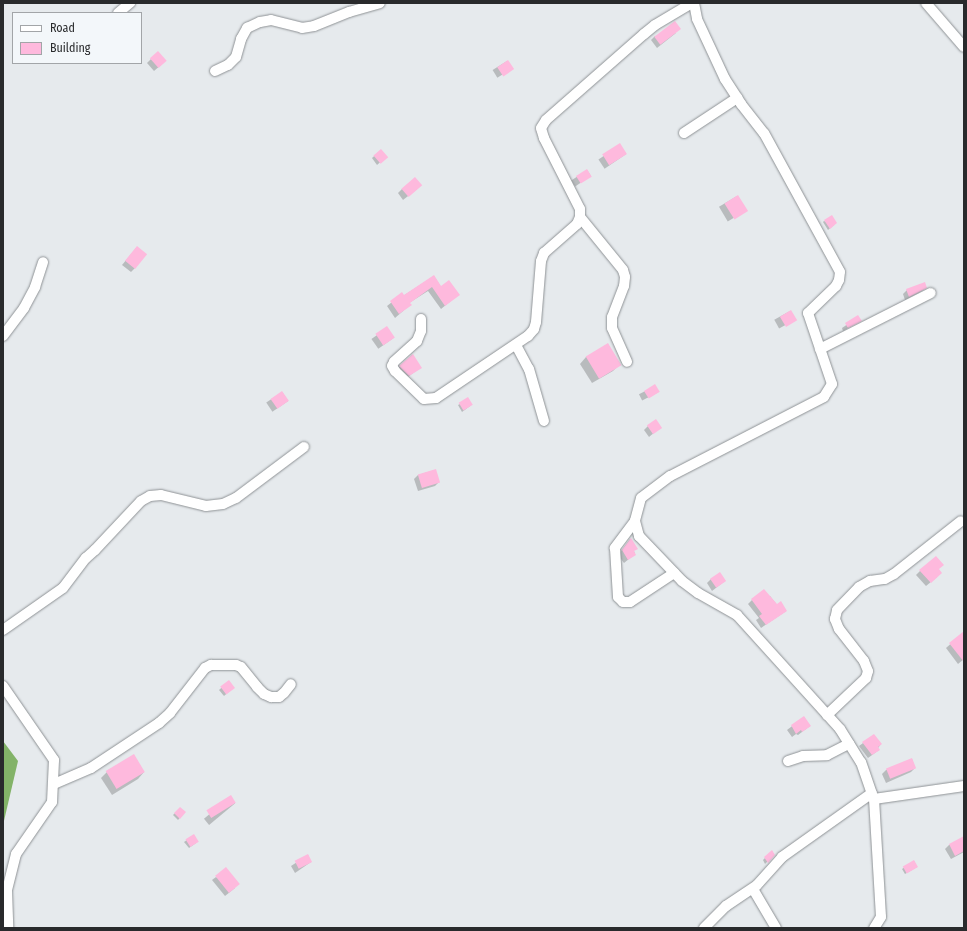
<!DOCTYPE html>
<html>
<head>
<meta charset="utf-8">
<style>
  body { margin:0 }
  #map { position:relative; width:967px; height:931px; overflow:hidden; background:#e6eaed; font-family:"Fira Sans Condensed",sans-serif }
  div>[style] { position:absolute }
  .forest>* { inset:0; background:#83b368 }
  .shadow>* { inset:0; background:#0003; transform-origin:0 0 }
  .building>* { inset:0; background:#feb9dd; transform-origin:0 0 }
  .roads { filter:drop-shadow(0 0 1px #8e9295) drop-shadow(0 0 1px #8e9295) }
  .minor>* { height:10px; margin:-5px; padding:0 5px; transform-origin:5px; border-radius:5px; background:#fff }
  span { translate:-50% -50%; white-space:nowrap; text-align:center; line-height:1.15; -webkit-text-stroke:4px #f3f7fa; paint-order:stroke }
  .frame { position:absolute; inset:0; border:4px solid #292a2c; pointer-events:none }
  .legend { position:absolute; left:12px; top:12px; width:130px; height:52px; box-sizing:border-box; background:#f3f7fa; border:1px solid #a2a5a8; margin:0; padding:5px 7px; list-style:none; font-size:12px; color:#292a2c }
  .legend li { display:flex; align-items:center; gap:8px; height:20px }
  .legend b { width:20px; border:1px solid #a2a5a8 }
</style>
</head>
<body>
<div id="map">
  <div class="forest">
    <div style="clip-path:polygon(3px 741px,18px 761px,3px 825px)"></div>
  </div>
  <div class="shadow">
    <div style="clip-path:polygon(676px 33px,657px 48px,651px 40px,655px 36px)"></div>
    <div style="clip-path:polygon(151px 59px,161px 65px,154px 71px,147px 63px)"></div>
    <div style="left:507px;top:61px;width:9px;height:17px;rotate:58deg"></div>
    <div style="left:620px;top:145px;width:11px;height:26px;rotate:56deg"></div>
    <div style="clip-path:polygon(381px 150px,386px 157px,377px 165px,372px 158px)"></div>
    <div style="left:587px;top:170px;width:7px;height:19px;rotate:56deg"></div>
    <div style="clip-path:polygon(402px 189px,417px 189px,403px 200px,398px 193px)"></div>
    <div style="left:737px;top:196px;width:17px;height:21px;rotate:59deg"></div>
    <div style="clip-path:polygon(824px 221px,834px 225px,828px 230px,823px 222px)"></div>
    <div style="clip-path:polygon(137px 247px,135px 268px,131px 272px,122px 265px)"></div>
    <div style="clip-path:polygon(434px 276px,441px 287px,458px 295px,441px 309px,428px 291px,409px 303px,410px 305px,395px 318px,387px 306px,402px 294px,403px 296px)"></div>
    <div style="clip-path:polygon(926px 287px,922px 291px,905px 300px,903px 294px,907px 290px)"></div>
    <div style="left:790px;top:311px;width:10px;height:18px;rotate:61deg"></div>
    <div style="clip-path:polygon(858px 317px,860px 321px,843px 331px,842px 328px)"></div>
    <div style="left:387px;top:328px;width:12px;height:19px;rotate:55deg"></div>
    <div style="clip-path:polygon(608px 345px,620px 364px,613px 371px,592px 383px,580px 364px,586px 357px)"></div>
    <div style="clip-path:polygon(412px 355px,420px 368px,405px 379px,396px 370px)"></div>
    <div style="left:655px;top:386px;width:7px;height:18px;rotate:63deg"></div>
    <div style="left:282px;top:392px;width:11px;height:19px;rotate:56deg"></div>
    <div style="clip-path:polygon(460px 404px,470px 406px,462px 412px,458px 405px)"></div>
    <div style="clip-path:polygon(648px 426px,661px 427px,649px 437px,644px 430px)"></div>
    <div style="clip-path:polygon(435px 470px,439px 482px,435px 486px,418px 491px,414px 479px,418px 475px)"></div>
    <div style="clip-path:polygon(630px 539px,635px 554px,624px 563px,618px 555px)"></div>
    <div style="clip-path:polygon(938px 569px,937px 577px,926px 586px,916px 575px,920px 571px)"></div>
    <div style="clip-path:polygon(711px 579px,725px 581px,712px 591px,707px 583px)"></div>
    <div style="clip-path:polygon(770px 596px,777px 605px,786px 611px,761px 628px,756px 620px,759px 618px,748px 604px,752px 600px)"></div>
    <div style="clip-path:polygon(964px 632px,964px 659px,958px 664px,946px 648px)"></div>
    <div style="clip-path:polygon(228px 682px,232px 689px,224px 696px,219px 690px)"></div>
    <div style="clip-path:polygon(804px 717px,810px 726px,798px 735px,796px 734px,792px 737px,787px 730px)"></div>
    <div style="clip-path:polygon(874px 735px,881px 744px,878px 748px,879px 750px,868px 758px,859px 746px)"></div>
    <div style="clip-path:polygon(912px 759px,915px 768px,911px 772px,886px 783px,882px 774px,886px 770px)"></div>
    <div style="clip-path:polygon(107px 772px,144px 772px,138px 779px,112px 795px,101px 778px)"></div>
    <div style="left:230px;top:797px;width:8px;height:34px;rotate:50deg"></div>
    <div style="clip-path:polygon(180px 808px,185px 812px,178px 820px,173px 815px)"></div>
    <div style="clip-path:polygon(194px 835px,196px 843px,189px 848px,184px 842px)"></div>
    <div style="clip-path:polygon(964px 840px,964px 852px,951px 859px,945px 849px,949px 845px)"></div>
    <div style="clip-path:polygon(772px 851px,774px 855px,765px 864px,763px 860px)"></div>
    <div style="clip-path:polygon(308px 855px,311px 862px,295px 873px,291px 866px)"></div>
    <div style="clip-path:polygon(914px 861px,917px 867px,905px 874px,902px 869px)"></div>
    <div style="clip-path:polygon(216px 877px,235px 888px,225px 896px,212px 880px)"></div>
  </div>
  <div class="building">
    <div style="left:675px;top:21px;width:10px;height:26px;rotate:53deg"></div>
    <div style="left:158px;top:51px;width:13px;height:11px;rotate:48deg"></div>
    <div style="left:508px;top:60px;width:11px;height:13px;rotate:56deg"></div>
    <div style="left:620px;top:143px;width:13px;height:21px;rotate:58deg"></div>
    <div style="left:381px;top:149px;width:11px;height:10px;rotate:49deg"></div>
    <div style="left:587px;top:169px;width:9px;height:13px;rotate:58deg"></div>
    <div style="left:415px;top:177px;width:11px;height:18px;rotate:49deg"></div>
    <div style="left:738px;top:195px;width:19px;height:16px;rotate:58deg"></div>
    <div style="clip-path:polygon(832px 215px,837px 223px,830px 229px,824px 220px)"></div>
    <div style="left:137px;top:246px;width:13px;height:19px;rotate:39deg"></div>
    <div style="clip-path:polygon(434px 275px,441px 286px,449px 280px,460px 295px,445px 306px,432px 287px,410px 303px,412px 305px,399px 314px,390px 301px,402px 292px,404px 295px)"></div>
    <div style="clip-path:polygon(925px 282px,927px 288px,909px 297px,906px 289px)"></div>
    <div style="left:791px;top:310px;width:12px;height:13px;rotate:59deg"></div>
    <div style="clip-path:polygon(858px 315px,862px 321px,848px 328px,845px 323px)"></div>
    <div style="left:387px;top:326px;width:14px;height:14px;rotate:56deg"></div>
    <div style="left:608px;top:343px;width:26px;height:26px;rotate:59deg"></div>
    <div style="clip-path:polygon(413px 354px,422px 368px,409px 376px,399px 366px)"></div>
    <div style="left:655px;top:384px;width:9px;height:13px;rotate:58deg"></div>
    <div style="left:282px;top:391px;width:12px;height:14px;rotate:55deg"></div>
    <div style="left:468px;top:397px;width:9px;height:11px;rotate:58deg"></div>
    <div style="left:656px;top:419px;width:11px;height:11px;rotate:56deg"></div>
    <div style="left:436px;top:469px;width:14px;height:19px;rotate:73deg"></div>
    <div style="clip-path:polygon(631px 538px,638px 549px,634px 551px,636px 555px,628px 560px,622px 550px)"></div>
    <div style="clip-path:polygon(936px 556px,944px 565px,939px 569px,942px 573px,931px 583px,919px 570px)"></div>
    <div style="left:720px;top:572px;width:11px;height:12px;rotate:56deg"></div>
    <div style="clip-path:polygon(764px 589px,777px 604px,781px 601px,787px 611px,766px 625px,759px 616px,762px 614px,751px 599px)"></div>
    <div style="clip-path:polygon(964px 631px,964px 662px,949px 643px)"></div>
    <div style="left:229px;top:680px;width:10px;height:11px;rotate:53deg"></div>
    <div style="clip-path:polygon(804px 716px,811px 726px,802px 732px,801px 730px,796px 734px,791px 725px)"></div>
    <div style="clip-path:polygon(874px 734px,882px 744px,878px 747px,880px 750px,872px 755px,862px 742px)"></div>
    <div style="left:134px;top:754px;width:21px;height:33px;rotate:59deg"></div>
    <div style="left:912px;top:758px;width:11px;height:28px;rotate:68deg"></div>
    <div style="left:231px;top:795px;width:9px;height:29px;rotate:58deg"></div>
    <div style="clip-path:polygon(180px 807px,186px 812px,180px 819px,174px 813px)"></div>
    <div style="left:194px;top:834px;width:9px;height:10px;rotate:58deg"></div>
    <div style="clip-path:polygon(964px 836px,964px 851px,955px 856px,949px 844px)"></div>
    <div style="clip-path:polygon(772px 850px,775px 855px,768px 863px,764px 857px)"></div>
    <div style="left:308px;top:854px;width:9px;height:15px;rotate:63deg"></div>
    <div style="left:914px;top:860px;width:8px;height:13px;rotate:60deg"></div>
    <div style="left:226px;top:867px;width:22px;height:14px;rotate:51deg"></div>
  </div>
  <div class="roads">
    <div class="minor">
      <div style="left:694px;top:3px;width:16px;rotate:79deg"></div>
      <div style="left:697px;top:19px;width:66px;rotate:65deg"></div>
      <div style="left:725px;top:79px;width:30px;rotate:57deg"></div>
      <div style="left:741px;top:104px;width:37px;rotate:52deg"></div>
      <div style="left:764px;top:133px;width:158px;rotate:61.3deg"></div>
      <div style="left:840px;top:272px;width:8px;rotate:97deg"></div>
      <div style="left:839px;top:280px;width:7px;rotate:117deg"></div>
      <div style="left:836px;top:286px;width:39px;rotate:136deg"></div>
      <div style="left:808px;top:313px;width:75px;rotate:71.3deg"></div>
      <div style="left:832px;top:384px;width:15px;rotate:122deg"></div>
      <div style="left:824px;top:397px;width:173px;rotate:152.8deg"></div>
      <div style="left:670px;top:476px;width:36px;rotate:143deg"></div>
      <div style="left:641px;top:498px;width:24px;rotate:105deg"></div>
      <div style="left:635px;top:521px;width:16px;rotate:75deg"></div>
      <div style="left:639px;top:536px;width:62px;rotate:46.3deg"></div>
      <div style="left:682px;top:581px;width:20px;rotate:37deg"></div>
      <div style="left:698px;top:593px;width:45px;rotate:29.4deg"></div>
      <div style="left:737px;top:615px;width:154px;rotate:47.9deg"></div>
      <div style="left:840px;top:729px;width:39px;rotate:58deg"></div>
      <div style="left:861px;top:762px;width:39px;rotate:71deg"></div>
      <div style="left:874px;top:799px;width:118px;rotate:86.6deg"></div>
      <div style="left:881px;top:917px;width:13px;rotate:122deg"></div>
      <div style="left:926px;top:3px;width:58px;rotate:49.2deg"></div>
      <div style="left:118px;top:13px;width:16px;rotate:-40deg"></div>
      <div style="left:215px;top:71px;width:14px;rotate:-25deg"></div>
      <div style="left:228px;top:65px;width:11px;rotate:-45deg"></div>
      <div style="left:236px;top:57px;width:19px;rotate:-74deg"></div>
      <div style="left:241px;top:39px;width:13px;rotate:-61deg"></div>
      <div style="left:247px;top:28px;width:14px;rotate:-25deg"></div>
      <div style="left:260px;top:22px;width:11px;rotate:-10deg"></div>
      <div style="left:271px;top:20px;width:32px;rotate:14deg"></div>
      <div style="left:302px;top:28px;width:12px;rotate:-9deg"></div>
      <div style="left:314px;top:26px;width:38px;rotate:-22deg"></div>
      <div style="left:349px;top:12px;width:32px;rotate:-16deg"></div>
      <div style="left:684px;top:133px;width:64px;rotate:-33.4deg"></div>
      <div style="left:580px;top:217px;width:68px;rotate:50.9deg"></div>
      <div style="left:623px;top:270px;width:7px;rotate:74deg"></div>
      <div style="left:625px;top:277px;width:9px;rotate:96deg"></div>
      <div style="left:624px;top:286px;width:33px;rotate:111deg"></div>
      <div style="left:612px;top:317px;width:11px;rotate:90deg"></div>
      <div style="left:612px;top:328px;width:37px;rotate:66deg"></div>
      <div style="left:421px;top:319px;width:12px;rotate:90deg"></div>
      <div style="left:421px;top:331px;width:11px;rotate:112deg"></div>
      <div style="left:417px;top:341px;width:31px;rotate:138deg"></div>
      <div style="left:394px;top:362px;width:4px;rotate:117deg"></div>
      <div style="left:392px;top:366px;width:6px;rotate:59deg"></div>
      <div style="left:395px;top:371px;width:40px;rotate:44deg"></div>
      <div style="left:424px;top:399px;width:12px;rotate:-5deg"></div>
      <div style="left:436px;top:398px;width:111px;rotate:-34deg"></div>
      <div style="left:528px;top:336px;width:9px;rotate:-49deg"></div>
      <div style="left:534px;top:329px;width:7px;rotate:-74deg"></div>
      <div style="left:536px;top:322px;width:61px;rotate:-85.3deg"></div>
      <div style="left:541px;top:261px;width:9px;rotate:-69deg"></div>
      <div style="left:544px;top:253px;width:44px;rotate:-41.3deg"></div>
      <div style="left:577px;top:224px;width:8px;rotate:-67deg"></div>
      <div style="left:580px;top:217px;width:8px;rotate:-90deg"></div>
      <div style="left:580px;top:209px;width:80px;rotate:-116.9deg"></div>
      <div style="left:544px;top:138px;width:10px;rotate:-107deg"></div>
      <div style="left:541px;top:128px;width:9px;rotate:-58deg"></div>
      <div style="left:546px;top:120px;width:130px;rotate:-41.3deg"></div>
      <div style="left:644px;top:34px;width:14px;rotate:-39deg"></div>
      <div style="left:655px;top:25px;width:43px;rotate:-30.7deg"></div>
      <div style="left:3px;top:336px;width:35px;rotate:-53deg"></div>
      <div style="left:24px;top:308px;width:24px;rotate:-62deg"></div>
      <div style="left:35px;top:287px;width:26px;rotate:-72deg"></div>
      <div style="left:516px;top:345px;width:27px;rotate:62deg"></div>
      <div style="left:529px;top:369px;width:54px;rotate:73.9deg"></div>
      <div style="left:820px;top:349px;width:124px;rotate:-26.8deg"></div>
      <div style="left:635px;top:521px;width:34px;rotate:127deg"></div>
      <div style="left:615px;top:548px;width:49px;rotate:86.5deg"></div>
      <div style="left:618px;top:597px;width:7px;rotate:45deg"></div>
      <div style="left:623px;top:602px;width:7px"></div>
      <div style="left:630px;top:602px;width:53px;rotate:-33.4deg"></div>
      <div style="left:3px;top:630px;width:73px;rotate:-35deg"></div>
      <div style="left:63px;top:588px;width:38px;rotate:-53deg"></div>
      <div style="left:86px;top:558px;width:12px;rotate:-42deg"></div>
      <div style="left:95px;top:550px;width:67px;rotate:-46.8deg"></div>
      <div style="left:141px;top:501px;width:10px;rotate:-29deg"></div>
      <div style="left:150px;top:496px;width:11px;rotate:-5deg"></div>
      <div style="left:161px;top:495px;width:46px;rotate:13.7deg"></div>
      <div style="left:206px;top:506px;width:17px;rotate:-7deg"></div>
      <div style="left:223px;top:504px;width:14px;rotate:-25deg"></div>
      <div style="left:236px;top:498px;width:85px;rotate:-36.9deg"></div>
      <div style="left:3px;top:686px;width:90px;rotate:55.4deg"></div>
      <div style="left:54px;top:760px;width:42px;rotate:92.7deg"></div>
      <div style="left:52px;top:802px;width:63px;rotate:124.7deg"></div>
      <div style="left:16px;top:854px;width:38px;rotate:104deg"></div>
      <div style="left:7px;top:891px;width:37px;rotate:88deg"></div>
      <div style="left:827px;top:715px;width:54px;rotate:-43.5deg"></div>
      <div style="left:866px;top:678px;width:7px;rotate:-74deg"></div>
      <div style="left:868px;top:671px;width:11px;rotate:-112deg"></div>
      <div style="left:864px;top:661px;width:41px;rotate:-128deg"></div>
      <div style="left:839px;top:629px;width:11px;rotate:-112deg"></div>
      <div style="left:835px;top:619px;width:9px;rotate:-77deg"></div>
      <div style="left:837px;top:610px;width:32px;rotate:-46deg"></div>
      <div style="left:859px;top:587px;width:13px;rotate:-29deg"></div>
      <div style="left:870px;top:581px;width:15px;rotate:-8deg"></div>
      <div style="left:885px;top:579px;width:10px;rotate:-29deg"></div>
      <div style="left:894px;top:574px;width:85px;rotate:-38.3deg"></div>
      <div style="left:788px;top:761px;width:16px;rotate:-18deg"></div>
      <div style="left:803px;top:756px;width:24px;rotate:-2deg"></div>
      <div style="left:827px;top:755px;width:25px;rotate:-27deg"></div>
      <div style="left:54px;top:784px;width:40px;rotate:-23.4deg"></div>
      <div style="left:91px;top:768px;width:82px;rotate:-33.5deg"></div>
      <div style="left:159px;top:723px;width:15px;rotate:-42deg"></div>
      <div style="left:170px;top:713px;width:57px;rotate:-52.1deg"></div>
      <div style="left:205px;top:668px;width:7px;rotate:-27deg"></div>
      <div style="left:211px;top:665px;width:25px"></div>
      <div style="left:236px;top:665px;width:5px;rotate:22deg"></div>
      <div style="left:241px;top:667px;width:26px;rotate:51deg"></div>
      <div style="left:257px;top:687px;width:10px;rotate:45deg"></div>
      <div style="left:264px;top:694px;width:8px;rotate:23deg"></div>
      <div style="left:271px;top:697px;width:8px"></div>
      <div style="left:279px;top:697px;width:6px;rotate:-39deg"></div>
      <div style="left:284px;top:693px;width:11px;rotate:-52deg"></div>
      <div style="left:874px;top:799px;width:91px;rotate:-8.2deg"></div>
      <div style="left:753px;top:889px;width:45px;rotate:59.5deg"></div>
      <div style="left:704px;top:928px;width:31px;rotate:-45deg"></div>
      <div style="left:726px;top:906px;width:37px;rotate:-34deg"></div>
      <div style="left:757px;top:885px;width:38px;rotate:-48deg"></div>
      <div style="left:782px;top:857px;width:110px;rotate:-35.4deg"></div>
    </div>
  </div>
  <div class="frame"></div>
  <ul class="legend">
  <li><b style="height:5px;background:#fff"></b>Road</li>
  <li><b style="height:11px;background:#feb9dd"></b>Building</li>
  </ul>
</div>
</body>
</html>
